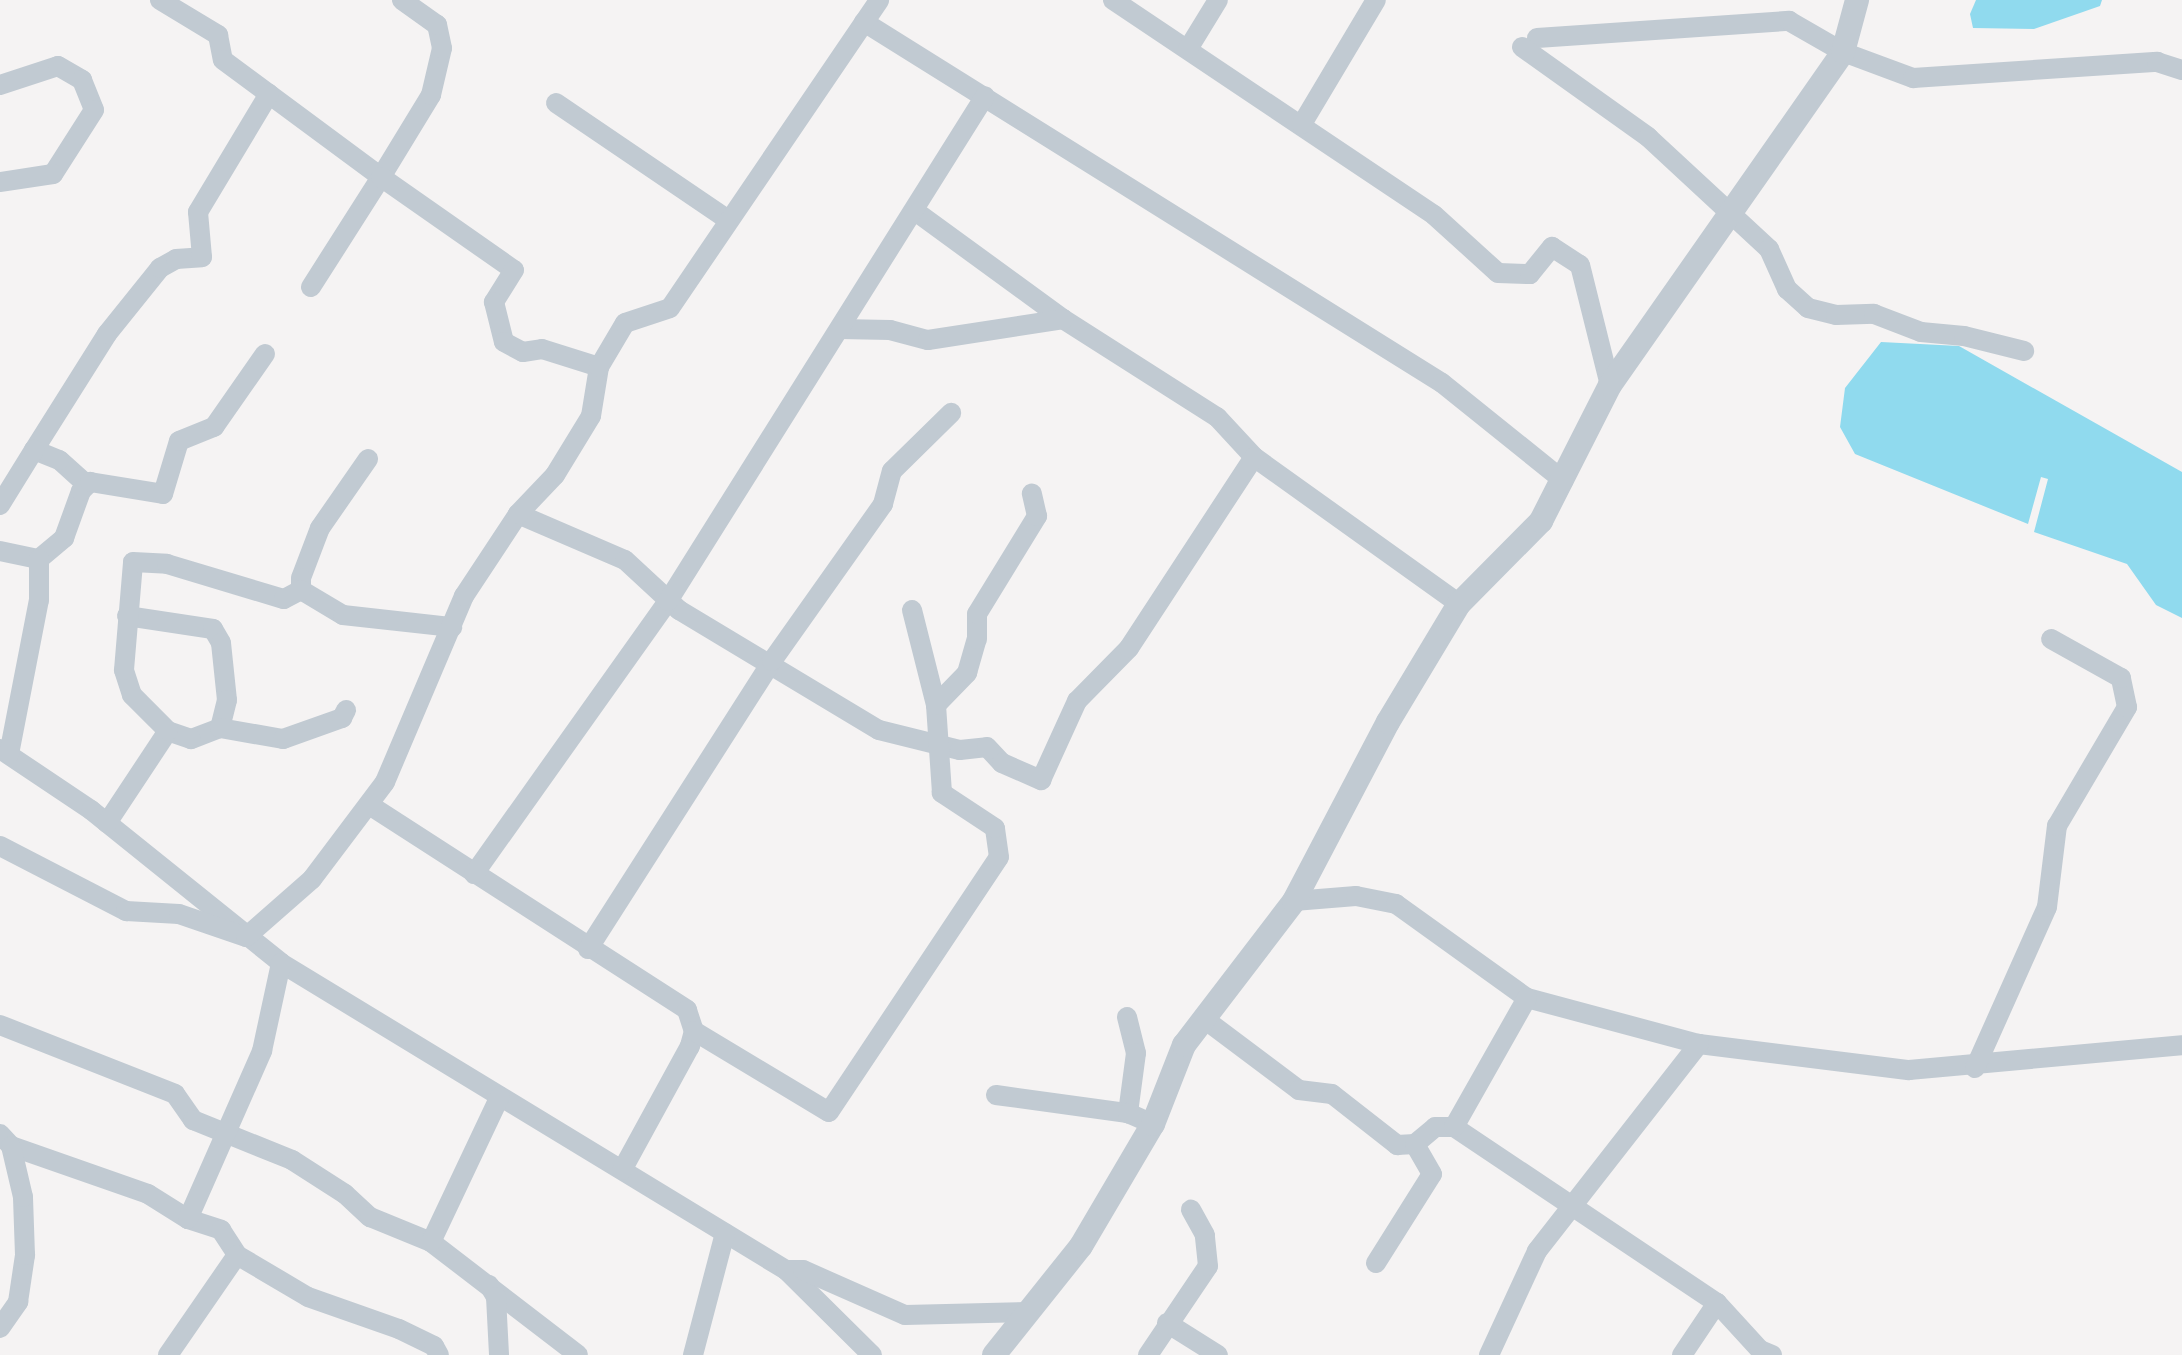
<!DOCTYPE html>
<html>
<head>
<meta charset="utf-8">
<style>
  body { margin:0 }
  #map { position:relative; width:2182px; height:1355px; overflow:hidden; background:#f5f3f3; font-family:Quicksand,sans-serif }
  div>[style] { position:absolute }
  .water>* { inset:0; background:#90daee }
  .minor>* { height:20px; margin:-10px; padding:0 10px; transform-origin:10px; border-radius:10px; background:#c1cad2 }
  .tertiary>* { height:24px; margin:-12px; padding:0 12px; transform-origin:12px; border-radius:12px; background:#c1cad2 }
  span { translate:-50% -50%; white-space:nowrap; text-align:center; line-height:1.15; -webkit-text-stroke:6px #fff; paint-order:stroke }
</style>
</head>
<body>
<div id="map">
  <div class="water">
    <div style="clip-path:polygon(1976px 0,2102px 0,2100px 6px,2034px 29px,1973px 28px,1970px 14px)"></div>
    <div style="clip-path:polygon(1881px 342px,1959px 346px,2182px 472px,2182px 618px,2156px 605px,2127px 564px,2034px 532px,2048px 479px,2041px 477px,2028px 524px,1855px 454px,1840px 427px,1845px 388px)"></div>
  </div>
  <div class="minor">
    <div style="left:160px;top:0;width:68px;rotate:31.1deg"></div>
    <div style="left:218px;top:35px;width:25px;rotate:79deg"></div>
    <div style="left:223px;top:60px;width:197px;rotate:36.5deg"></div>
    <div style="left:381px;top:177px;width:96px;rotate:-58.6deg"></div>
    <div style="left:431px;top:95px;width:48px;rotate:-76.8deg"></div>
    <div style="left:442px;top:48px;width:24px;rotate:-102deg"></div>
    <div style="left:437px;top:25px;width:43px;rotate:-144.5deg"></div>
    <div style="left:1113px;top:0;width:386px;rotate:33.8deg"></div>
    <div style="left:1434px;top:215px;width:86px;rotate:42.2deg"></div>
    <div style="left:1498px;top:273px;width:32px;rotate:2deg"></div>
    <div style="left:1530px;top:274px;width:35px;rotate:-51deg"></div>
    <div style="left:1552px;top:247px;width:33px;rotate:33deg"></div>
    <div style="left:1580px;top:265px;width:124px;rotate:76deg"></div>
    <div style="left:864px;top:22px;width:681px;rotate:31.99deg"></div>
    <div style="left:1442px;top:383px;width:156px;rotate:38.8deg"></div>
    <div style="left:1537px;top:38px;width:253px;rotate:-3.9deg"></div>
    <div style="left:1789px;top:21px;width:62px;rotate:29.9deg"></div>
    <div style="left:1843px;top:52px;width:75px;rotate:20.4deg"></div>
    <div style="left:1913px;top:78px;width:245px;rotate:-3.8deg"></div>
    <div style="left:2157px;top:62px;width:26px;rotate:18deg"></div>
    <div style="left:1522px;top:47px;width:155px;rotate:35.5deg"></div>
    <div style="left:1648px;top:137px;width:165px;rotate:42.8deg"></div>
    <div style="left:1769px;top:249px;width:44px;rotate:65.8deg"></div>
    <div style="left:1787px;top:289px;width:28px;rotate:42deg"></div>
    <div style="left:1808px;top:308px;width:29px;rotate:14deg"></div>
    <div style="left:1836px;top:315px;width:38px;rotate:-2deg"></div>
    <div style="left:1874px;top:314px;width:50px;rotate:21deg"></div>
    <div style="left:1921px;top:332px;width:43px;rotate:5.3deg"></div>
    <div style="left:1964px;top:336px;width:62px;rotate:14deg"></div>
    <div style="left:1188px;top:49px;width:57px;rotate:-58.5deg"></div>
    <div style="left:0;top:85px;width:61px;rotate:-18.1deg"></div>
    <div style="left:58px;top:66px;width:28px;rotate:30deg"></div>
    <div style="left:82px;top:80px;width:32px;rotate:68deg"></div>
    <div style="left:94px;top:110px;width:76px;rotate:122.6deg"></div>
    <div style="left:53px;top:174px;width:54px;rotate:171.4deg"></div>
    <div style="left:556px;top:103px;width:207px;rotate:34.2deg"></div>
    <div style="left:1302px;top:124px;width:144px;rotate:-59.2deg"></div>
    <div style="left:915px;top:211px;width:183px;rotate:36.1deg"></div>
    <div style="left:1063px;top:319px;width:183px;rotate:32.5deg"></div>
    <div style="left:1217px;top:417px;width:54px;rotate:47.2deg"></div>
    <div style="left:1254px;top:457px;width:252px;rotate:35.6deg"></div>
    <div style="left:311px;top:287px;width:130px;rotate:-57.5deg"></div>
    <div style="left:381px;top:177px;width:162px;rotate:35deg"></div>
    <div style="left:514px;top:270px;width:38px;rotate:122deg"></div>
    <div style="left:494px;top:302px;width:41px;rotate:76deg"></div>
    <div style="left:504px;top:342px;width:21px;rotate:28deg"></div>
    <div style="left:523px;top:352px;width:19px;rotate:-9deg"></div>
    <div style="left:542px;top:349px;width:60px;rotate:17.5deg"></div>
    <div style="left:840px;top:329px;width:50px;rotate:1.1deg"></div>
    <div style="left:890px;top:330px;width:39px;rotate:15deg"></div>
    <div style="left:928px;top:340px;width:137px;rotate:-8.8deg"></div>
    <div style="left:368px;top:459px;width:84px;rotate:124.8deg"></div>
    <div style="left:320px;top:528px;width:53px;rotate:110.8deg"></div>
    <div style="left:301px;top:578px;width:12px;rotate:90deg"></div>
    <div style="left:301px;top:590px;width:49px;rotate:30.8deg"></div>
    <div style="left:343px;top:615px;width:110px;rotate:6.3deg"></div>
    <div style="left:86px;top:484px;width:36px;rotate:-138deg"></div>
    <div style="left:59px;top:460px;width:27px;rotate:-158deg"></div>
    <div style="left:34px;top:450px;width:137px;rotate:-57.8deg"></div>
    <div style="left:107px;top:334px;width:85px;rotate:-51.2deg"></div>
    <div style="left:160px;top:268px;width:18px;rotate:-29deg"></div>
    <div style="left:176px;top:259px;width:26px;rotate:-4deg"></div>
    <div style="left:202px;top:257px;width:45px;rotate:-95.1deg"></div>
    <div style="left:198px;top:212px;width:138px;rotate:-59deg"></div>
    <div style="left:0;top:505px;width:65px;rotate:-58.3deg"></div>
    <div style="left:518px;top:514px;width:116px;rotate:23.3deg"></div>
    <div style="left:625px;top:560px;width:74px;rotate:42.8deg"></div>
    <div style="left:679px;top:610px;width:233px;rotate:31deg"></div>
    <div style="left:879px;top:730px;width:83px;rotate:13.9deg"></div>
    <div style="left:960px;top:750px;width:27px;rotate:-6deg"></div>
    <div style="left:987px;top:747px;width:22px;rotate:47deg"></div>
    <div style="left:1002px;top:763px;width:43px;rotate:23.6deg"></div>
    <div style="left:1041px;top:780px;width:87px;rotate:-65.5deg"></div>
    <div style="left:1077px;top:701px;width:74px;rotate:-45.5deg"></div>
    <div style="left:1129px;top:648px;width:228px;rotate:-56.8deg"></div>
    <div style="left:0;top:551px;width:40px;rotate:12deg"></div>
    <div style="left:39px;top:559px;width:33px;rotate:-40deg"></div>
    <div style="left:64px;top:538px;width:50px;rotate:-70.1deg"></div>
    <div style="left:81px;top:491px;width:13px;rotate:-45deg"></div>
    <div style="left:90px;top:482px;width:74px;rotate:9.3deg"></div>
    <div style="left:163px;top:494px;width:55px;rotate:-73.2deg"></div>
    <div style="left:179px;top:441px;width:38px;rotate:-22deg"></div>
    <div style="left:214px;top:427px;width:89px;rotate:-55.1deg"></div>
    <div style="left:912px;top:610px;width:98px;rotate:75.8deg"></div>
    <div style="left:127px;top:616px;width:87px;rotate:8.6deg"></div>
    <div style="left:213px;top:629px;width:16px;rotate:60deg"></div>
    <div style="left:221px;top:643px;width:57px;rotate:84deg"></div>
    <div style="left:227px;top:700px;width:29px;rotate:104deg"></div>
    <div style="left:220px;top:728px;width:31px;rotate:159deg"></div>
    <div style="left:191px;top:739px;width:24px;rotate:-161deg"></div>
    <div style="left:220px;top:728px;width:64px;rotate:9.9deg"></div>
    <div style="left:283px;top:739px;width:63px;rotate:-19.6deg"></div>
    <div style="left:342px;top:718px;width:9px;rotate:-63deg"></div>
    <div style="left:0;top:749px;width:110px;rotate:33.8deg"></div>
    <div style="left:91px;top:810px;width:244px;rotate:38.8deg"></div>
    <div style="left:281px;top:963px;width:591px;rotate:31.3deg"></div>
    <div style="left:786px;top:1270px;width:121px;rotate:44.7deg"></div>
    <div style="left:9px;top:754px;width:157px;rotate:-79deg"></div>
    <div style="left:39px;top:600px;width:41px;rotate:-90deg"></div>
    <div style="left:371px;top:806px;width:376px;rotate:32.8deg"></div>
    <div style="left:687px;top:1010px;width:22px;rotate:72deg"></div>
    <div style="left:694px;top:1031px;width:16px;rotate:105deg"></div>
    <div style="left:690px;top:1046px;width:141px;rotate:118.7deg"></div>
    <div style="left:107px;top:823px;width:110px;rotate:-56.5deg"></div>
    <div style="left:168px;top:731px;width:51px;rotate:-135deg"></div>
    <div style="left:132px;top:695px;width:26px;rotate:-108deg"></div>
    <div style="left:124px;top:670px;width:108px;rotate:-85.2deg"></div>
    <div style="left:133px;top:562px;width:34px;rotate:3deg"></div>
    <div style="left:167px;top:564px;width:122px;rotate:16.7deg"></div>
    <div style="left:284px;top:599px;width:19px;rotate:-28deg"></div>
    <div style="left:0;top:846px;width:142px;rotate:27.3deg"></div>
    <div style="left:126px;top:911px;width:53px;rotate:3.2deg"></div>
    <div style="left:179px;top:914px;width:71px;rotate:18.9deg"></div>
    <div style="left:246px;top:937px;width:88px;rotate:-41.3deg"></div>
    <div style="left:312px;top:879px;width:121px;rotate:-53deg"></div>
    <div style="left:385px;top:782px;width:202px;rotate:-67deg"></div>
    <div style="left:464px;top:596px;width:98px;rotate:-56.6deg"></div>
    <div style="left:518px;top:514px;width:54px;rotate:-46.5deg"></div>
    <div style="left:555px;top:475px;width:69px;rotate:-58.6deg"></div>
    <div style="left:591px;top:416px;width:50px;rotate:-80.7deg"></div>
    <div style="left:599px;top:367px;width:51px;rotate:-59.4deg"></div>
    <div style="left:625px;top:323px;width:47px;rotate:-18.4deg"></div>
    <div style="left:670px;top:308px;width:372px;rotate:-55.8deg"></div>
    <div style="left:474px;top:874px;width:335px;rotate:-54.6deg"></div>
    <div style="left:668px;top:601px;width:596px;rotate:-57.88deg"></div>
    <div style="left:1294px;top:901px;width:62px;rotate:-4.6deg"></div>
    <div style="left:1356px;top:896px;width:41px;rotate:11.3deg"></div>
    <div style="left:1396px;top:904px;width:161px;rotate:35.7deg"></div>
    <div style="left:1527px;top:998px;width:178px;rotate:15deg"></div>
    <div style="left:1699px;top:1044px;width:212px;rotate:7.1deg"></div>
    <div style="left:1909px;top:1070px;width:274px;rotate:-5.2deg"></div>
    <div style="left:588px;top:949px;width:342px;rotate:-57.4deg"></div>
    <div style="left:772px;top:661px;width:192px;rotate:-54.7deg"></div>
    <div style="left:883px;top:504px;width:34px;rotate:-75deg"></div>
    <div style="left:892px;top:471px;width:83px;rotate:-44.5deg"></div>
    <div style="left:1127px;top:1017px;width:37px;rotate:76deg"></div>
    <div style="left:1136px;top:1053px;width:61px;rotate:97.6deg"></div>
    <div style="left:1207px;top:1021px;width:115px;rotate:36.9deg"></div>
    <div style="left:1299px;top:1090px;width:33px;rotate:7deg"></div>
    <div style="left:1332px;top:1094px;width:83px;rotate:38.1deg"></div>
    <div style="left:1397px;top:1145px;width:18px;rotate:-3deg"></div>
    <div style="left:1415px;top:1144px;width:26px;rotate:-40deg"></div>
    <div style="left:1435px;top:1127px;width:19px"></div>
    <div style="left:1454px;top:1127px;width:316px;rotate:33.8deg"></div>
    <div style="left:1717px;top:1303px;width:64px;rotate:47.5deg"></div>
    <div style="left:1760px;top:1350px;width:13px;rotate:23deg"></div>
    <div style="left:0;top:1025px;width:188px;rotate:21.5deg"></div>
    <div style="left:175px;top:1094px;width:32px;rotate:55deg"></div>
    <div style="left:193px;top:1120px;width:107px;rotate:22deg"></div>
    <div style="left:292px;top:1160px;width:63px;rotate:32.7deg"></div>
    <div style="left:345px;top:1194px;width:34px;rotate:43deg"></div>
    <div style="left:370px;top:1217px;width:66px;rotate:22.3deg"></div>
    <div style="left:431px;top:1242px;width:185px;rotate:37.5deg"></div>
    <div style="left:694px;top:1031px;width:157px;rotate:31deg"></div>
    <div style="left:829px;top:1112px;width:306px;rotate:-56.3deg"></div>
    <div style="left:999px;top:857px;width:29px;rotate:-98deg"></div>
    <div style="left:995px;top:828px;width:64px;rotate:-146.6deg"></div>
    <div style="left:942px;top:793px;width:88px;rotate:-93.9deg"></div>
    <div style="left:936px;top:705px;width:45px;rotate:-45.9deg"></div>
    <div style="left:967px;top:673px;width:35px;rotate:-74deg"></div>
    <div style="left:977px;top:639px;width:25px;rotate:-90deg"></div>
    <div style="left:977px;top:614px;width:115px;rotate:-58.5deg"></div>
    <div style="left:1037px;top:516px;width:23px;rotate:-103deg"></div>
    <div style="left:1975px;top:1068px;width:176px;rotate:-65.9deg"></div>
    <div style="left:2047px;top:907px;width:82px;rotate:-83deg"></div>
    <div style="left:2057px;top:826px;width:138px;rotate:-59.5deg"></div>
    <div style="left:2127px;top:707px;width:30px;rotate:-102deg"></div>
    <div style="left:2121px;top:678px;width:80px;rotate:-150.9deg"></div>
    <div style="left:996px;top:1095px;width:133px;rotate:7.8deg"></div>
    <div style="left:1128px;top:1113px;width:27px;rotate:24deg"></div>
    <div style="left:1454px;top:1127px;width:148px;rotate:-60.5deg"></div>
    <div style="left:0;top:1134px;width:16px;rotate:47deg"></div>
    <div style="left:11px;top:1146px;width:145px;rotate:19.3deg"></div>
    <div style="left:148px;top:1194px;width:47px;rotate:32deg"></div>
    <div style="left:188px;top:1219px;width:35px;rotate:18deg"></div>
    <div style="left:221px;top:1230px;width:30px;rotate:57deg"></div>
    <div style="left:237px;top:1255px;width:82px;rotate:30.6deg"></div>
    <div style="left:308px;top:1297px;width:96px;rotate:19.4deg"></div>
    <div style="left:399px;top:1329px;width:39px;rotate:26deg"></div>
    <div style="left:434px;top:1346px;width:10px;rotate:61deg"></div>
    <div style="left:188px;top:1219px;width:184px;rotate:-66.2deg"></div>
    <div style="left:262px;top:1051px;width:90px;rotate:-77.8deg"></div>
    <div style="left:431px;top:1242px;width:161px;rotate:-64.7deg"></div>
    <div style="left:1376px;top:1263px;width:105px;rotate:-57.8deg"></div>
    <div style="left:1432px;top:1174px;width:34px;rotate:-120deg"></div>
    <div style="left:786px;top:1270px;width:17px"></div>
    <div style="left:803px;top:1270px;width:111px;rotate:23.8deg"></div>
    <div style="left:905px;top:1315px;width:124px;rotate:-1.4deg"></div>
    <div style="left:489px;top:1285px;width:14px;rotate:60deg"></div>
    <div style="left:496px;top:1297px;width:58px;rotate:87deg"></div>
    <div style="left:1167px;top:1323px;width:60px;rotate:32.1deg"></div>
    <div style="left:0;top:1328px;width:32px;rotate:-55deg"></div>
    <div style="left:18px;top:1302px;width:48px;rotate:-81.5deg"></div>
    <div style="left:25px;top:1255px;width:58px;rotate:-92deg"></div>
    <div style="left:23px;top:1197px;width:52px;rotate:-103.2deg"></div>
    <div style="left:168px;top:1355px;width:121px;rotate:-55.4deg"></div>
    <div style="left:693px;top:1355px;width:126px;rotate:-75.3deg"></div>
    <div style="left:1148px;top:1355px;width:107px;rotate:-56deg"></div>
    <div style="left:1208px;top:1266px;width:31px;rotate:-96deg"></div>
    <div style="left:1205px;top:1235px;width:29px;rotate:-119deg"></div>
    <div style="left:1489px;top:1355px;width:115px;rotate:-65.2deg"></div>
    <div style="left:1537px;top:1251px;width:263px;rotate:-52deg"></div>
    <div style="left:1682px;top:1355px;width:63px;rotate:-56.1deg"></div>
  </div>
  <div class="tertiary">
    <div style="left:994px;top:1355px;width:139px;rotate:-51.4deg"></div>
    <div style="left:1081px;top:1246px;width:142px;rotate:-59.5deg"></div>
    <div style="left:1153px;top:1124px;width:85px;rotate:-68.6deg"></div>
    <div style="left:1184px;top:1045px;width:181px;rotate:-52.6deg"></div>
    <div style="left:1294px;top:901px;width:202px;rotate:-62.3deg"></div>
    <div style="left:1388px;top:722px;width:138px;rotate:-59deg"></div>
    <div style="left:1459px;top:604px;width:117px;rotate:-45.3deg"></div>
    <div style="left:1541px;top:521px;width:153px;rotate:-63.1deg"></div>
    <div style="left:1610px;top:385px;width:406px;rotate:-55deg"></div>
    <div style="left:1843px;top:52px;width:54px;rotate:-74.9deg"></div>
  </div>
</div>
</body>
</html>
